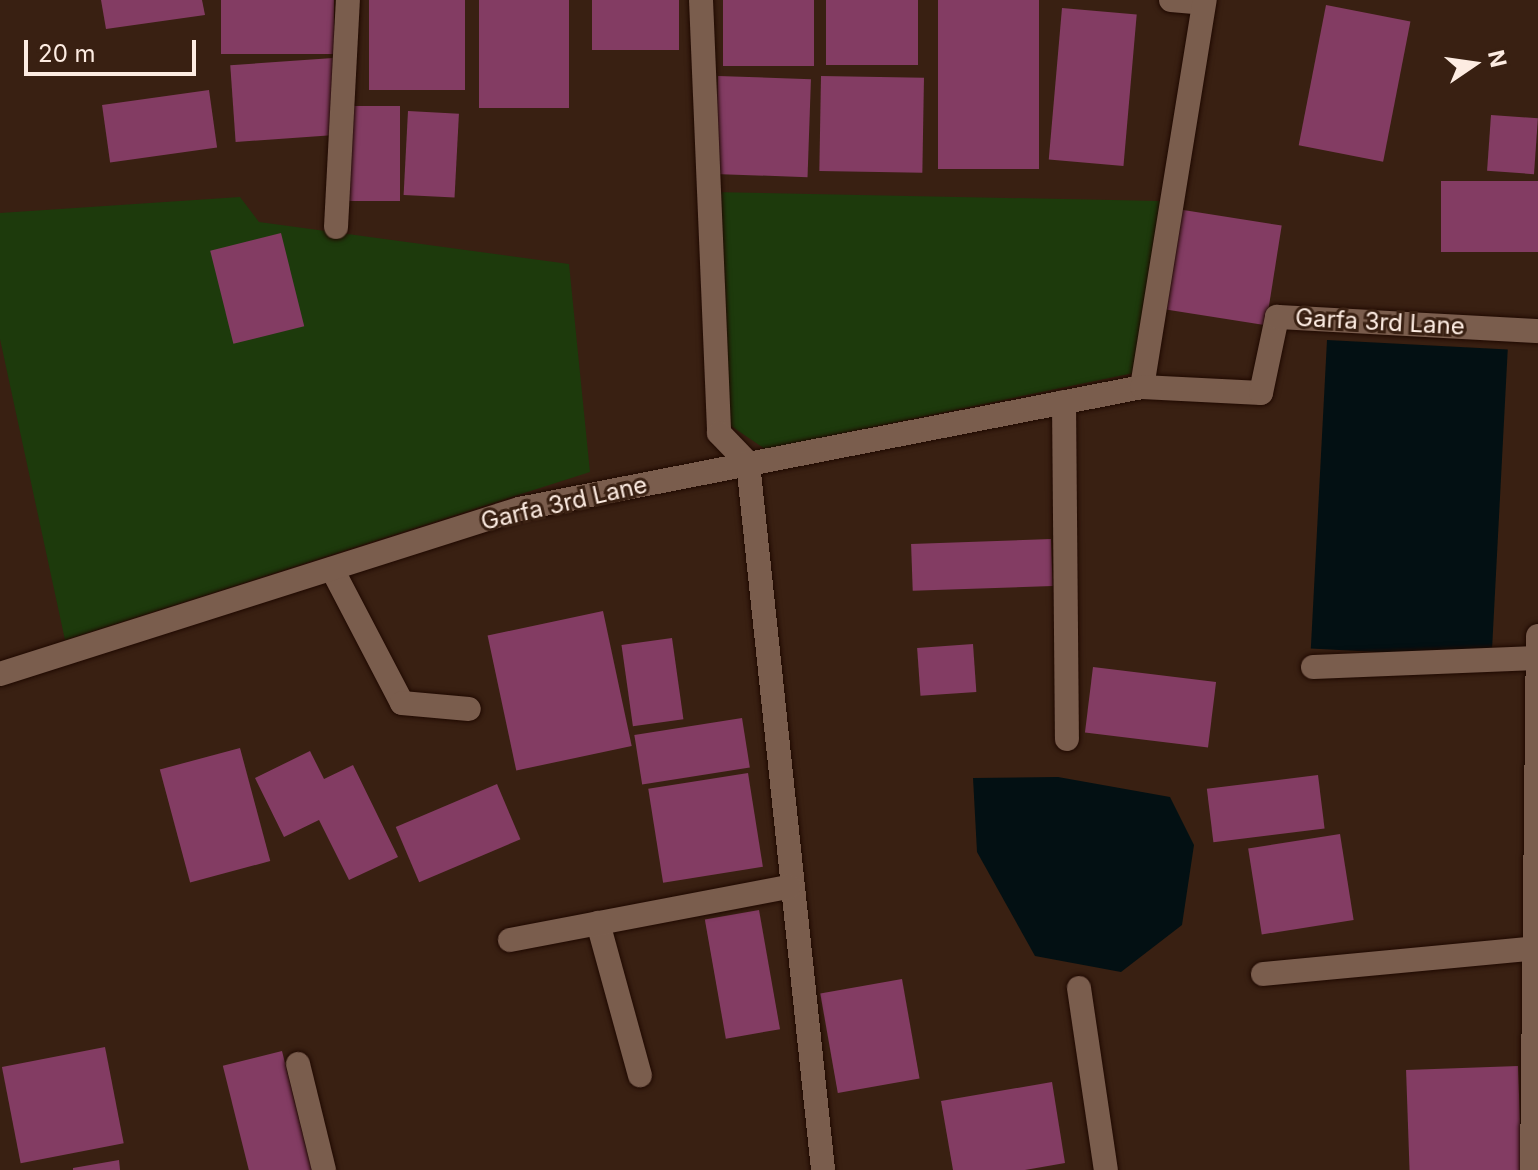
<!DOCTYPE html>
<html>
<head>
<meta charset="utf-8">
<style>
  body { margin:0 }
  #map { position:relative; width:1538px; height:1170px; overflow:hidden; background:#392012; font-family:Inter,sans-serif }
  div>[style] { position:absolute }
  .green>* { inset:0; background:#1d3a0c }
  .water>* { inset:0; background:#031013; transform-origin:0 0 }
  .building>* { inset:0; background:#833c63; transform-origin:0 0 }
  .roads { filter:drop-shadow(0 0 2px #1f0900) drop-shadow(0 0 2px #1f0900) }
  .minor>* { height:24px; margin:-12px; padding:0 12px; transform-origin:12px; border-radius:12px; background:#7a5d4d }
  span { translate:-50% -50%; white-space:nowrap; text-align:center; line-height:1.15; -webkit-text-stroke:6px #392012; paint-order:stroke }
  .street-label { font-size:24px; color:#fdece2 }
  .north { position:absolute; left:1434px; top:24px; width:80px; height:80px; -webkit-text-stroke:6px #392012; paint-order:stroke; rotate:77deg; font-size:22px; font-weight:700; line-height:32px; text-align:center; color:#fdece2 }
  .north::after { content:''; display:block; margin:auto; width:28px; height:36px; background:#fdece2; clip-path:polygon(50% 0,100% 100%,50% 72%,0 100%) }
  .scale { position:absolute; left:24px; top:40px; width:172px; height:36px; box-sizing:border-box; border:4px solid #fdece2; border-top:0; padding-left:10px; font-size:24px; line-height:28px; white-space:nowrap; color:#fdece2; -webkit-text-stroke:6px #392012; paint-order:stroke }
</style>
</head>
<body>
<div id="map">
  <div class="green">
    <div style="clip-path:polygon(711px 192px,1160px 201px,1134px 373px,765px 449px,728px 424px)"></div>
    <div style="clip-path:polygon(240px 197px,259px 222px,569px 264px,590px 472px,65px 640px,0 339px,0 213px)"></div>
  </div>
  <div class="water">
    <div style="left:1327px;top:340px;width:181px;height:309px;rotate:3deg"></div>
    <div style="clip-path:polygon(1058px 777px,1170px 797px,1194px 845px,1182px 925px,1121px 972px,1035px 956px,977px 852px,973px 778px)"></div>
  </div>
  <div class="building">
    <div style="clip-path:polygon(101px 0,202px 0,205px 15px,106px 29px)"></div>
    <div style="left:221px;top:0;width:113px;height:54px"></div>
    <div style="left:369px;top:0;width:96px;height:90px"></div>
    <div style="left:479px;top:0;width:90px;height:108px"></div>
    <div style="left:592px;top:0;width:87px;height:50px"></div>
    <div style="left:723px;top:0;width:91px;height:66px"></div>
    <div style="left:826px;top:0;width:92px;height:65px"></div>
    <div style="left:938px;top:0;width:101px;height:169px"></div>
    <div style="left:1326px;top:5px;width:86px;height:143px;rotate:11deg"></div>
    <div style="left:1062px;top:8px;width:75px;height:152px;rotate:5deg"></div>
    <div style="left:333px;top:58px;width:77px;height:103px;rotate:86deg"></div>
    <div style="left:718px;top:76px;width:93px;height:98px;rotate:2deg"></div>
    <div style="left:821px;top:76px;width:103px;height:95px;rotate:1deg"></div>
    <div style="left:209px;top:90px;width:58px;height:108px;rotate:82deg"></div>
    <div style="left:349px;top:106px;width:51px;height:95px"></div>
    <div style="left:408px;top:111px;width:51px;height:84px;rotate:3deg"></div>
    <div style="left:1491px;top:115px;width:47px;height:56px;rotate:4deg"></div>
    <div style="left:1441px;top:181px;width:97px;height:71px"></div>
    <div style="left:1177px;top:209px;width:106px;height:101px;rotate:9deg"></div>
    <div style="left:281px;top:233px;width:96px;height:73px;rotate:76deg"></div>
    <div style="left:1051px;top:539px;width:47px;height:140px;rotate:88deg"></div>
    <div style="left:603px;top:611px;width:138px;height:118px;rotate:78deg"></div>
    <div style="left:672px;top:638px;width:82px;height:51px;rotate:82deg"></div>
    <div style="left:973px;top:644px;width:48px;height:56px;rotate:86deg"></div>
    <div style="left:1093px;top:667px;width:124px;height:66px;rotate:7deg"></div>
    <div style="left:742px;top:718px;width:50px;height:109px;rotate:81deg"></div>
    <div style="left:240px;top:748px;width:117px;height:83px;rotate:75deg"></div>
    <div style="clip-path:polygon(310px 751px,324px 779px,353px 765px,398px 857px,349px 880px,319px 820px,284px 837px,255px 778px)"></div>
    <div style="left:748px;top:773px;width:95px;height:101px;rotate:81deg"></div>
    <div style="left:1318px;top:775px;width:54px;height:112px;rotate:83deg"></div>
    <div style="left:497px;top:784px;width:60px;height:110px;rotate:67deg"></div>
    <div style="left:1340px;top:834px;width:87px;height:93px;rotate:81deg"></div>
    <div style="left:759px;top:910px;width:121px;height:55px;rotate:80deg"></div>
    <div style="left:902px;top:979px;width:101px;height:83px;rotate:80deg"></div>
    <div style="left:105px;top:1047px;width:98px;height:105px;rotate:79deg"></div>
    <div style="left:282px;top:1051px;width:123px;height:61px;rotate:76deg"></div>
    <div style="left:1518px;top:1066px;width:104px;height:112px;rotate:88deg"></div>
    <div style="clip-path:polygon(1052px 1082px,1065px 1163px,1025px 1170px,953px 1170px,941px 1101px)"></div>
    <div style="clip-path:polygon(119px 1160px,120px 1170px,73px 1170px,73px 1168px)"></div>
  </div>
  <div class="roads">
    <div class="minor">
      <div style="left:701px;top:0;width:433px;rotate:87.6deg"></div>
      <div style="left:719px;top:433px;width:42px;rotate:46deg"></div>
      <div style="left:748px;top:463px;width:711px;rotate:83.94deg"></div>
      <div style="left:1171px;top:0;width:32px;rotate:5deg"></div>
      <div style="left:336px;top:227px;width:227px;rotate:-87deg"></div>
      <div style="left:1142px;top:387px;width:392px;rotate:-80.8deg"></div>
      <div style="left:1064px;top:402px;width:337px;rotate:89.5deg"></div>
      <div style="left:332px;top:569px;width:151px;rotate:62.4deg"></div>
      <div style="left:402px;top:703px;width:67px;rotate:5.1deg"></div>
      <div style="left:1313px;top:667px;width:224px;rotate:-2.3deg"></div>
      <div style="left:0;top:674px;width:545px;rotate:-17.64deg"></div>
      <div style="left:519px;top:509px;width:635px;rotate:-11.08deg"></div>
      <div style="left:1142px;top:387px;width:119px;rotate:2.9deg"></div>
      <div style="left:1261px;top:393px;width:78px;rotate:-78.1deg"></div>
      <div style="left:1277px;top:317px;width:261px;rotate:3.1deg"></div>
      <div style="left:598px;top:923px;width:158px;rotate:74.6deg"></div>
      <div style="left:510px;top:940px;width:284px;rotate:-10.8deg"></div>
      <div style="left:1263px;top:974px;width:275px;rotate:-5.4deg"></div>
      <div style="left:1079px;top:988px;width:184px;rotate:81.6deg"></div>
      <div style="left:298px;top:1064px;width:109px;rotate:76.2deg"></div>
      <div style="left:1532px;top:1170px;width:534px;rotate:-89.36deg"></div>
    </div>
  </div>
  <div class="street-label">
    <span style="left:1380px;top:322px;rotate:3deg">Garfa 3rd Lane</span>
    <span style="left:564px;top:503px;rotate:-13deg">Garfa 3rd Lane</span>
  </div>
  <div class="north">N</div>
  <div class="scale">20 m</div>
</div>
</body>
</html>
